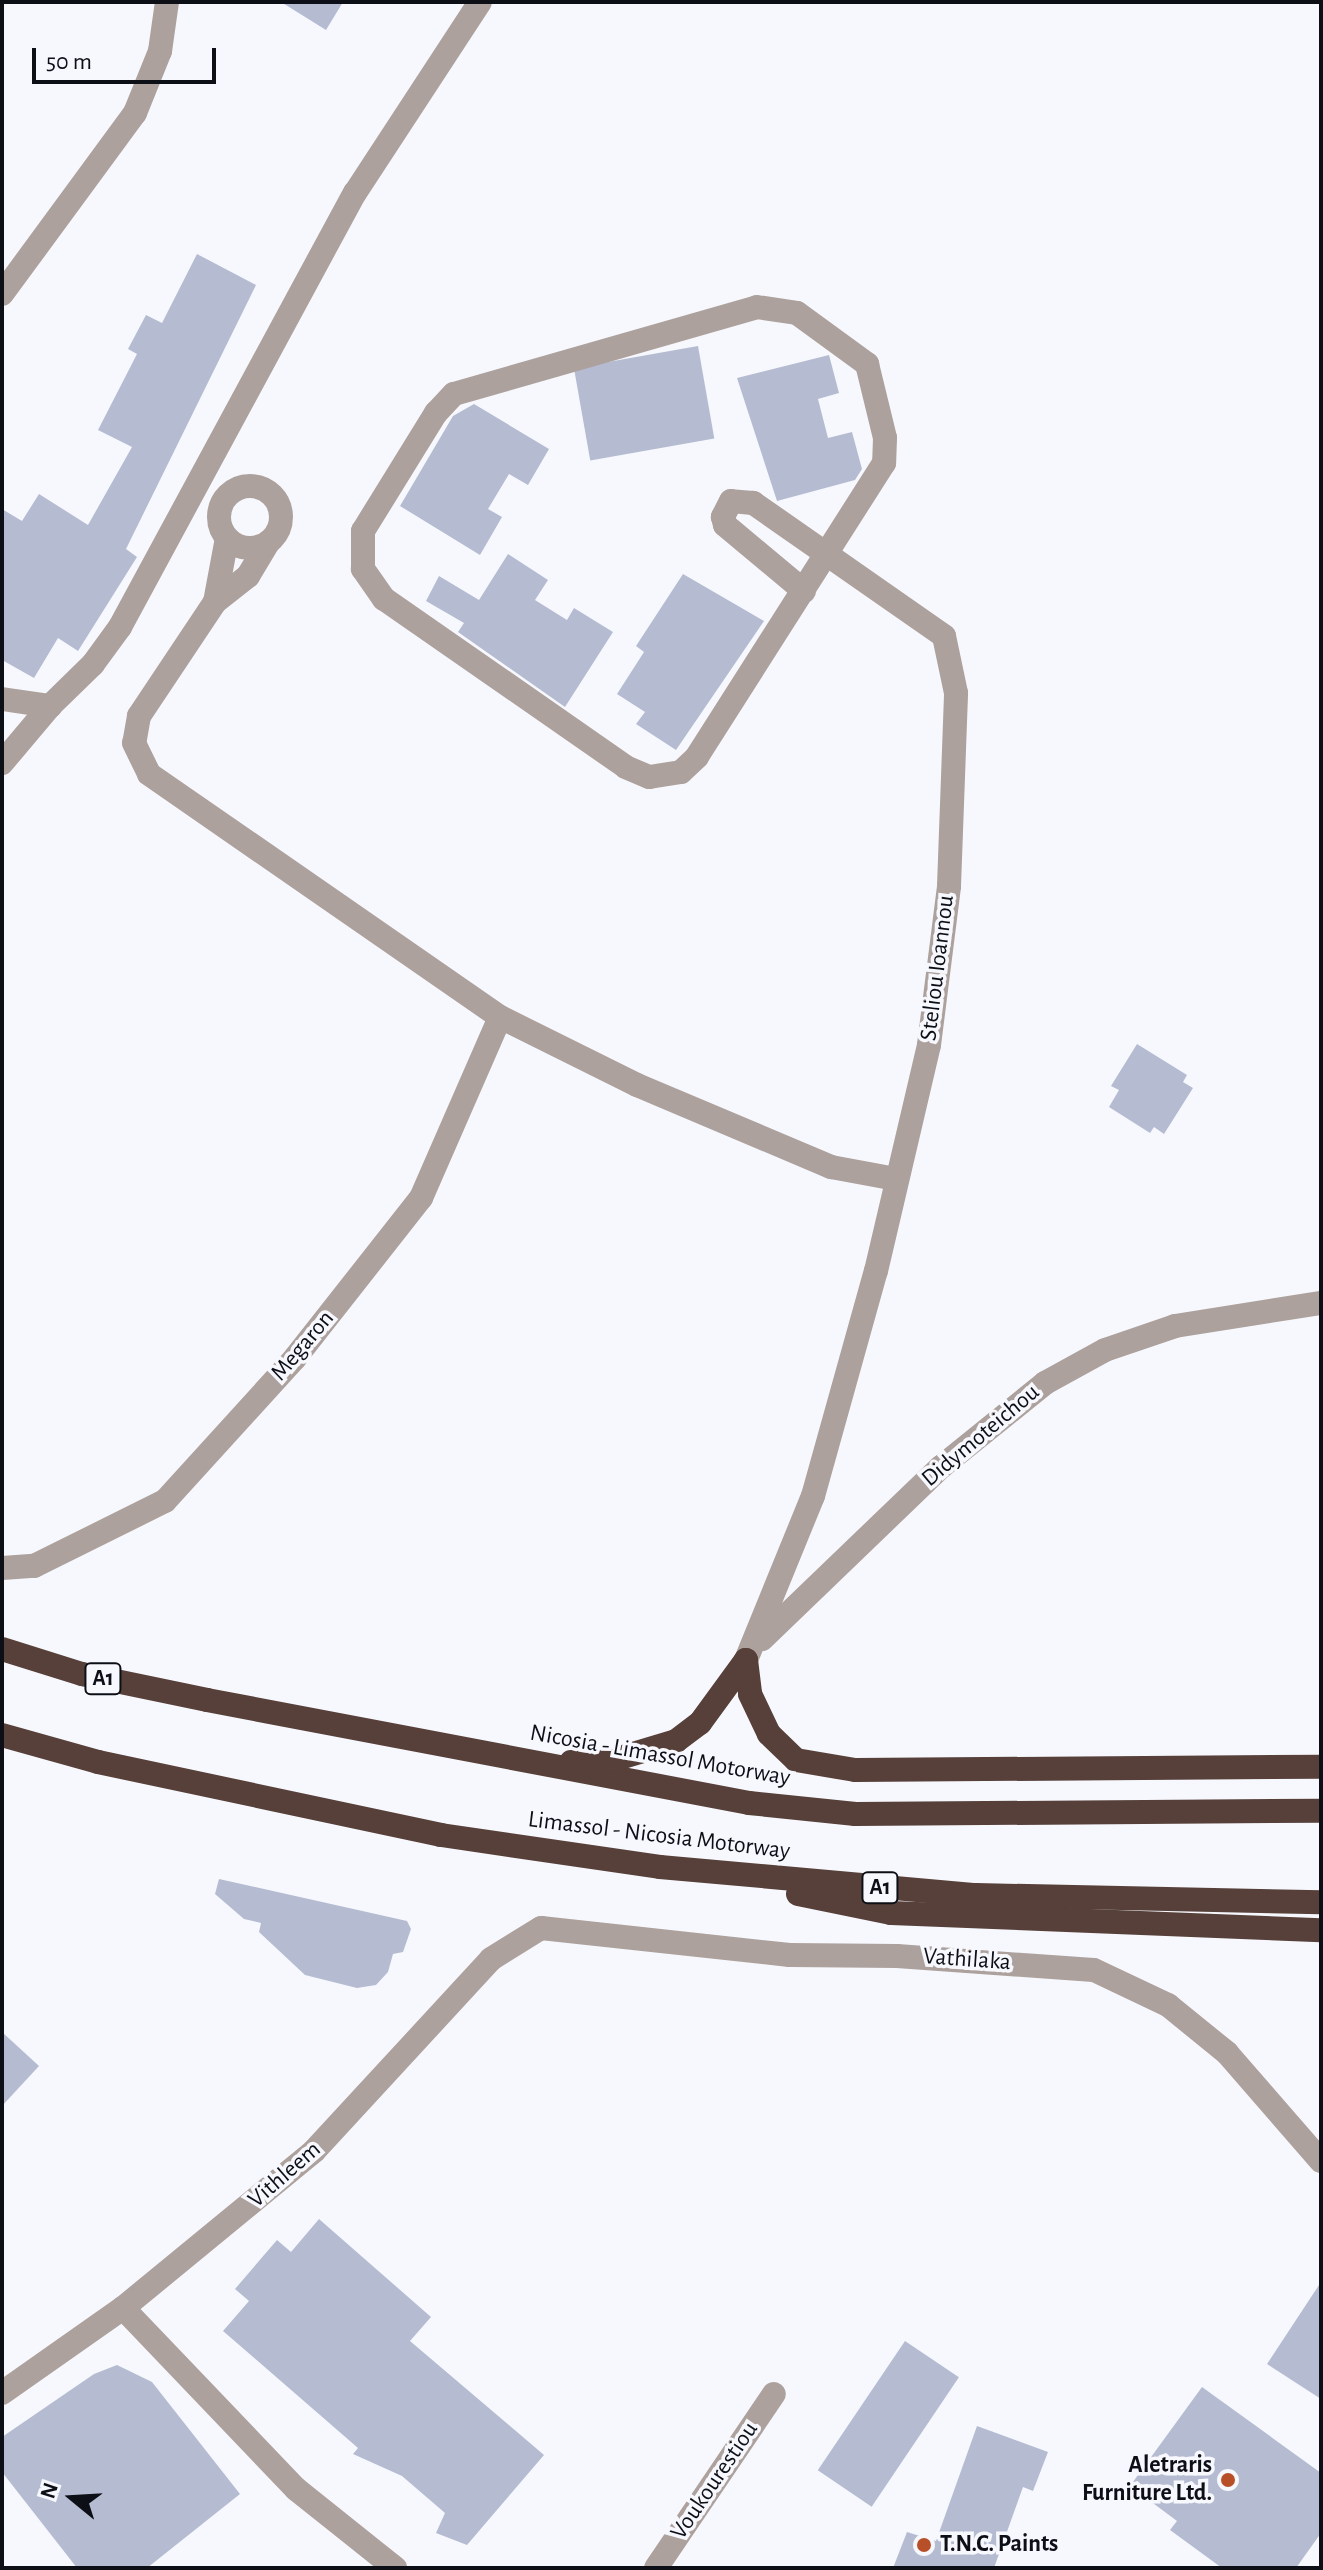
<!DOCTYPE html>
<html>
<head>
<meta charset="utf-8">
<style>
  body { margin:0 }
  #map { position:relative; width:1323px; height:2570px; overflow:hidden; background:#f7f8fd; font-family:"Alegreya Sans",sans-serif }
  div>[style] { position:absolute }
  .building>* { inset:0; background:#b5bcd2; transform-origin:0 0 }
  .street>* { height:24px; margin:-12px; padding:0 12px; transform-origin:12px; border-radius:12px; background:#aca19d }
  .street>.ring { margin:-12px; padding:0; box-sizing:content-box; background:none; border:24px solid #aca19d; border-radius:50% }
  .highway>* { height:24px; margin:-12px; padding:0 12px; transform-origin:12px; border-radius:12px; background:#564039 }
  .dots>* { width:22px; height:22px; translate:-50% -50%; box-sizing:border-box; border:4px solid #f7f8fd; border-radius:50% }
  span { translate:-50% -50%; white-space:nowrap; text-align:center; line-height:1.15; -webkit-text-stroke:7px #f7f8fd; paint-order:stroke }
  .shield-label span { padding:2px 6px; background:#f7f8fd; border:2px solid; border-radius:6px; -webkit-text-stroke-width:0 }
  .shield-label { font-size:22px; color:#0d0f17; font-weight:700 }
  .street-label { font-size:24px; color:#0d0f17 }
  .poi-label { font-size:24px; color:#0d0f17; font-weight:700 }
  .right { translate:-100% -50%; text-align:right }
  .left { translate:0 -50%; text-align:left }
  .frame { position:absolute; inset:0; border:4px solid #0d0f17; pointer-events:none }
  .north { position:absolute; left:32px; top:2458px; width:80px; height:80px; -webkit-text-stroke:6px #f7f8fd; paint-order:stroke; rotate:288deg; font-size:22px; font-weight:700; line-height:32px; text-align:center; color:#0d0f17 }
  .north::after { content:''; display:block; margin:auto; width:28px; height:36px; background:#0d0f17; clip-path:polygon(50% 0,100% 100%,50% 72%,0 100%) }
  .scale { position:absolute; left:32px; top:48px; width:184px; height:36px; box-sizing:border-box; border:4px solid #0d0f17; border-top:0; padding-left:10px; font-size:24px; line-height:28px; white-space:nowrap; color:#0d0f17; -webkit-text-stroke:6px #f7f8fd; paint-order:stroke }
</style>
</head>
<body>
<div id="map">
  <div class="building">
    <div style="clip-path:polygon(281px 2px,343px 2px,326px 30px)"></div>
    <div style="clip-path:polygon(197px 254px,256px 285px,126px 549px,137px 557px,78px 651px,58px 638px,34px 678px,2px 660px,2px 509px,22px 521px,39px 494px,88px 525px,132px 447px,98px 430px,137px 354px,128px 349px,146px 315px,162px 323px)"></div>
    <div style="left:698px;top:346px;width:94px;height:126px;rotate:80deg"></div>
    <div style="clip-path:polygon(829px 355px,839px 393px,818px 399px,828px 438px,852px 432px,862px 469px,855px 480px,777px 501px,737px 378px)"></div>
    <div style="clip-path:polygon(474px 404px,549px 449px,528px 485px,509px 474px,488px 509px,502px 517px,480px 555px,400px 506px,453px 416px)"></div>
    <div style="clip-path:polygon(508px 554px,548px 580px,535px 600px,567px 620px,574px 608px,613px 632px,565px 707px,458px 632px,464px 623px,426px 601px,439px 576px,479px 600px)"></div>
    <div style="clip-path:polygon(683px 574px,764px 621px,676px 750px,636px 724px,645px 712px,617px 694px,644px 652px,636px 646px)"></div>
    <div style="clip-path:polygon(1137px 1044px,1187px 1075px,1183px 1082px,1193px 1088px,1164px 1134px,1154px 1127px,1150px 1133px,1109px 1107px,1119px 1090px,1111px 1086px)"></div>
    <div style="clip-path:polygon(219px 1879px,407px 1921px,411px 1929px,403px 1952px,393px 1954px,388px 1972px,376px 1985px,357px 1988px,305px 1975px,259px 1932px,261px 1923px,244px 1919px,215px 1894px)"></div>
    <div style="clip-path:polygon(2px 2032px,39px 2066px,2px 2106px)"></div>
    <div style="clip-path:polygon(319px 2219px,431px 2317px,410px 2341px,544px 2455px,467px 2545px,436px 2533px,445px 2513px,402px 2476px,353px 2454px,358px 2448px,223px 2331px,249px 2301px,235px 2289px,277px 2240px,291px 2252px)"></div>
    <div style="clip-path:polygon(1321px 2282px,1321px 2399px,1267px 2364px)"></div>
    <div style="left:905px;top:2341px;width:65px;height:156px;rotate:34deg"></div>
    <div style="clip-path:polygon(117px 2365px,152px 2382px,240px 2494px,147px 2568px,77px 2568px,2px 2472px,2px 2437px,94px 2374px)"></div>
    <div style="clip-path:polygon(1202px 2387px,1321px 2473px,1321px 2533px,1296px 2568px,1222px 2568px,1170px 2530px,1177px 2521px,1130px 2486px)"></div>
    <div style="clip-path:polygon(977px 2426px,1048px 2452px,1033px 2491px,1023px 2487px,994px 2568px,893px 2568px,907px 2532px,936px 2541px)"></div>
  </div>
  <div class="street">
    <div style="left:2px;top:294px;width:225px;rotate:-53.7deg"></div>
    <div style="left:135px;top:113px;width:67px;rotate:-68deg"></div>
    <div style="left:160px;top:51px;width:49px;rotate:-81.9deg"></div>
    <div style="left:757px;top:307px;width:40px;rotate:8.5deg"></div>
    <div style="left:797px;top:313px;width:87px;rotate:36.1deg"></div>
    <div style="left:867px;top:364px;width:76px;rotate:76.3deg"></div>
    <div style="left:885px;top:438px;width:25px;rotate:92deg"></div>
    <div style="left:884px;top:463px;width:348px;rotate:122.5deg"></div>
    <div style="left:697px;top:757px;width:22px;rotate:137deg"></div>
    <div style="left:681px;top:772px;width:32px;rotate:171deg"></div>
    <div style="left:649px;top:777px;width:25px;rotate:-157deg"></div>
    <div style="left:626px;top:767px;width:295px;rotate:-145.2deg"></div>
    <div style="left:384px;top:599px;width:37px;rotate:-125deg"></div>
    <div style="left:363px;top:569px;width:38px;rotate:-90deg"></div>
    <div style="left:363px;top:531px;width:139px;rotate:-58.3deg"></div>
    <div style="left:436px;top:413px;width:26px;rotate:-47deg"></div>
    <div style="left:454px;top:394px;width:315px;rotate:-16deg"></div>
    <div class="ring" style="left:219px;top:486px;width:38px;height:38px"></div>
    <div style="left:227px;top:538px;width:65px;rotate:100.6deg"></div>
    <div style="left:215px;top:602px;width:137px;rotate:123.7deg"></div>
    <div style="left:139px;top:716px;width:27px;rotate:100deg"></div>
    <div style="left:134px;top:743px;width:34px;rotate:64deg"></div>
    <div style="left:149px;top:774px;width:427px;rotate:34.7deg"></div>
    <div style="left:500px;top:1017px;width:153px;rotate:26.4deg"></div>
    <div style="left:637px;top:1085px;width:211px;rotate:22.9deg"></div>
    <div style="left:831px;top:1167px;width:66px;rotate:10.5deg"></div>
    <div style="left:215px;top:602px;width:42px;rotate:-38.2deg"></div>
    <div style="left:248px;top:576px;width:39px;rotate:-59deg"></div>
    <div style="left:2px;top:699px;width:49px;rotate:8.3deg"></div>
    <div style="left:50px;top:706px;width:75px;rotate:130.1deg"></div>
    <div style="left:50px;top:706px;width:60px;rotate:-44.3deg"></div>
    <div style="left:93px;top:664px;width:46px;rotate:-53.9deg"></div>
    <div style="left:120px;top:627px;width:494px;rotate:-61.6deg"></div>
    <div style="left:355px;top:193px;width:228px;rotate:-56.8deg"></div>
    <div style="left:2px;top:1568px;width:32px;rotate:-4deg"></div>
    <div style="left:34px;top:1566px;width:146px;rotate:-26.4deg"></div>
    <div style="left:165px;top:1501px;width:193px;rotate:-47.7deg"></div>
    <div style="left:295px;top:1358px;width:204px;rotate:-51.8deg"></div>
    <div style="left:421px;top:1198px;width:197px;rotate:-66.4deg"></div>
    <div style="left:762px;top:1639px;width:248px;rotate:-43.9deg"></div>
    <div style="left:941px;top:1467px;width:134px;rotate:-38.9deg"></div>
    <div style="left:1045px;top:1383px;width:68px;rotate:-28.8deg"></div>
    <div style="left:1105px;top:1350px;width:74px;rotate:-18.9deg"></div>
    <div style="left:1175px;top:1326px;width:148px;rotate:-9deg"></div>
    <div style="left:746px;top:1660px;width:177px;rotate:-67.8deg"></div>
    <div style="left:813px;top:1496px;width:234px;rotate:-74.4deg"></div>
    <div style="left:876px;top:1271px;width:232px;rotate:-76.8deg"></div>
    <div style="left:929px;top:1045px;width:160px;rotate:-82.8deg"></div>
    <div style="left:949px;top:886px;width:193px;rotate:-87.9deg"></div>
    <div style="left:956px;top:693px;width:58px;rotate:-101.9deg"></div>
    <div style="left:944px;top:636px;width:233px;rotate:-145.1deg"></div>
    <div style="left:753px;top:503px;width:22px;rotate:-175deg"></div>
    <div style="left:731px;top:501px;width:18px;rotate:117deg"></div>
    <div style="left:723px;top:517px;width:8px;rotate:76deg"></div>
    <div style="left:725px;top:525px;width:103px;rotate:39.9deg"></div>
    <div style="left:123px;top:2308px;width:250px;rotate:46.3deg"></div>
    <div style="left:296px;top:2489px;width:127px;rotate:38.6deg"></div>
    <div style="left:2px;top:2393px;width:148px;rotate:-35.1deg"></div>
    <div style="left:123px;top:2308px;width:247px;rotate:-39.4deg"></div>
    <div style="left:314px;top:2151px;width:261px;rotate:-47.3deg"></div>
    <div style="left:491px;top:1959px;width:59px;rotate:-31.8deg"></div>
    <div style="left:541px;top:1928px;width:250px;rotate:6.2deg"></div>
    <div style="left:790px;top:1955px;width:107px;rotate:0.5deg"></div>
    <div style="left:897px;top:1956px;width:197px;rotate:4.1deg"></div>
    <div style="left:1094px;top:1970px;width:82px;rotate:25.3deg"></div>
    <div style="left:1168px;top:2005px;width:76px;rotate:39.1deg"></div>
    <div style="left:1227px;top:2053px;width:143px;rotate:49deg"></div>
    <div style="left:656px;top:2568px;width:210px;rotate:-55.9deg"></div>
  </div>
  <div class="highway">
    <div style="left:2px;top:1649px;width:84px;rotate:17.4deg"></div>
    <div style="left:82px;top:1674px;width:128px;rotate:11.7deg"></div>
    <div style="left:207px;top:1700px;width:552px;rotate:10.76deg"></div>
    <div style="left:749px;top:1803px;width:107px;rotate:5.9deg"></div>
    <div style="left:855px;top:1814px;width:466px;rotate:-0.4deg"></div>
    <div style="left:746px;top:1660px;width:34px;rotate:83deg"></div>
    <div style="left:750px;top:1694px;width:44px;rotate:64.6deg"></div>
    <div style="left:769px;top:1734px;width:37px;rotate:44deg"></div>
    <div style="left:796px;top:1760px;width:60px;rotate:9.6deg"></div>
    <div style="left:855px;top:1770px;width:466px;rotate:-0.4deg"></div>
    <div style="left:2px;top:1735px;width:100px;rotate:15.7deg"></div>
    <div style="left:98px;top:1762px;width:351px;rotate:12deg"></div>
    <div style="left:441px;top:1835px;width:221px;rotate:8.3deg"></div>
    <div style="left:660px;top:1867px;width:317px;rotate:5.1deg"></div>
    <div style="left:976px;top:1895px;width:345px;rotate:1.2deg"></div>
    <div style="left:571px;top:1762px;width:42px;rotate:-2.7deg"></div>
    <div style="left:613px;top:1760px;width:66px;rotate:-16.8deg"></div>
    <div style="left:676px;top:1741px;width:30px;rotate:-37deg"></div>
    <div style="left:700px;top:1723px;width:78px;rotate:-53.9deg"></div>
    <div style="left:798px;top:1894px;width:95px;rotate:11.5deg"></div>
    <div style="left:891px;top:1913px;width:430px;rotate:2.3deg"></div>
  </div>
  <div class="dots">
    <div style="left:1228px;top:2480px;background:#b75029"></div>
    <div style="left:924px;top:2545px;background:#b75029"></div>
  </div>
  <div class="shield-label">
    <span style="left:103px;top:1679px">A1</span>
    <span style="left:880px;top:1888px">A1</span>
  </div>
  <div class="street-label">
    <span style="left:938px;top:968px;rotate:-83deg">Steliou Ioannou</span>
    <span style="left:303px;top:1346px;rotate:-50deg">Megaron</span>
    <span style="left:981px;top:1436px;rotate:-40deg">Didymoteichou</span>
    <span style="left:660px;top:1756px;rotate:10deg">Nicosia - Limassol Motorway</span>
    <span style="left:659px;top:1836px;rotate:7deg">Limassol - Nicosia Motorway</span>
    <span style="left:967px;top:1960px;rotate:4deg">Vathilaka</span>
    <span style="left:285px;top:2175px;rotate:-41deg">Vithleem</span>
    <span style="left:715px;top:2481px;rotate:-56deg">Voukourestiou</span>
  </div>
  <div class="poi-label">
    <span class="right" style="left:1212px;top:2480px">Aletraris<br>Furniture Ltd.</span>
    <span class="left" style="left:940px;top:2545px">T.N.C. Paints</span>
  </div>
  <div class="frame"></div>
  <div class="north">N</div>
  <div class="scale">50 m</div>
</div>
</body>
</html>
